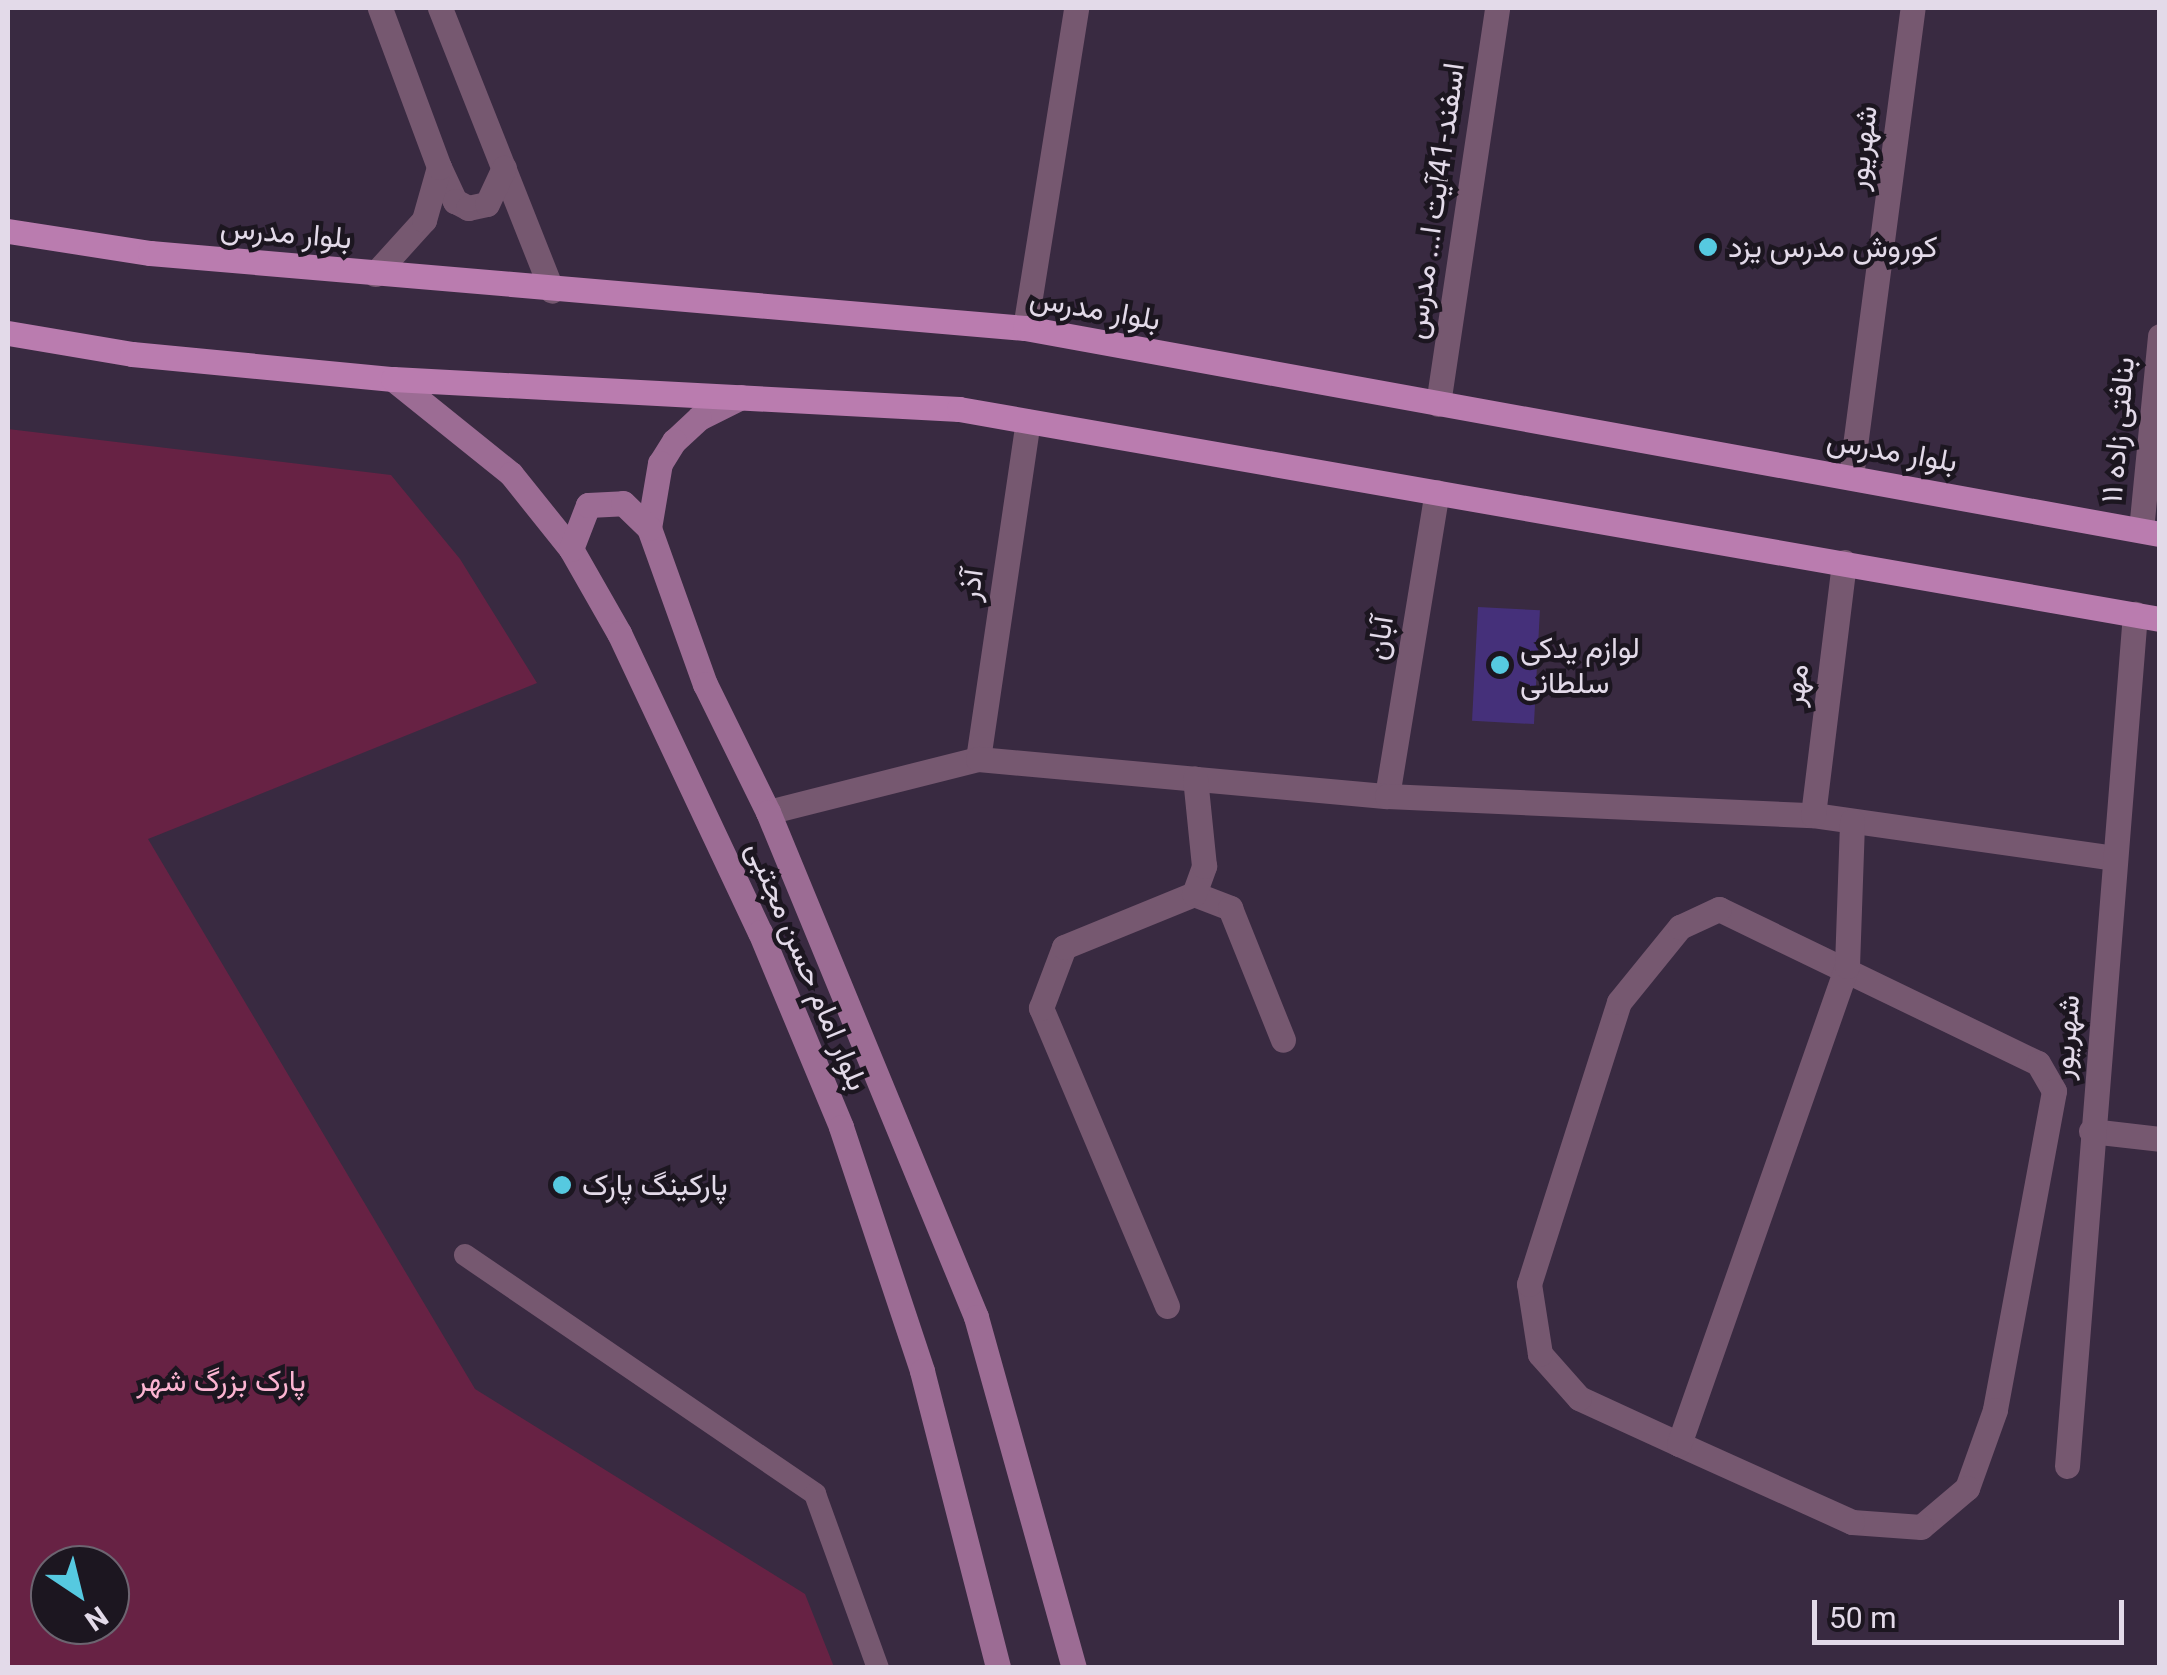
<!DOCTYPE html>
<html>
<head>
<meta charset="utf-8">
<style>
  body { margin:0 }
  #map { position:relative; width:2167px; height:1675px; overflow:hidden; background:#392a41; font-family:Roboto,Vazirmatn,sans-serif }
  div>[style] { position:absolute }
  .green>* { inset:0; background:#672244 }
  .building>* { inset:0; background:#45307a; transform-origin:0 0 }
  .service>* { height:22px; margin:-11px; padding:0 11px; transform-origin:11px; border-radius:11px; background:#765870 }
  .minor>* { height:25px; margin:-12.5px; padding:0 12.5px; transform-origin:12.5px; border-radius:12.5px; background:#765870 }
  .tertiary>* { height:25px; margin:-12.5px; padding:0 12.5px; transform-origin:12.5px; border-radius:12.5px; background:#765870 }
  .secondary>* { height:25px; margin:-12.5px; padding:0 12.5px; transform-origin:12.5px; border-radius:12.5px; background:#9c6c94 }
  .primary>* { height:25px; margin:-12.5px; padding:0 12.5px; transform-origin:12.5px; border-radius:12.5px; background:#ba7caf }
  .dots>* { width:28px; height:28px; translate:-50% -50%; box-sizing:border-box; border:5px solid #1c1620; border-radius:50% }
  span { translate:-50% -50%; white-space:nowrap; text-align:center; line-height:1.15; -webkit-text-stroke:9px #1c1620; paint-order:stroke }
  .street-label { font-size:30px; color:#e3dae9 }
  .poi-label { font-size:30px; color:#e3dae9 }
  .left { translate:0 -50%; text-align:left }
  .park-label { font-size:30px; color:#fbb4d1 }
  .frame { position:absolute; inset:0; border:10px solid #e3dae9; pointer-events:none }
  .north { position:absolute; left:30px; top:1545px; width:100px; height:100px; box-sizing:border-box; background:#1c1620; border:2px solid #6c6470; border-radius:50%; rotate:145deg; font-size:28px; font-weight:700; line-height:40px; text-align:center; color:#e3dae9 }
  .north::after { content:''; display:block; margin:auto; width:35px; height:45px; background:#56c9e0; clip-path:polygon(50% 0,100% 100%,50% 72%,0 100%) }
  .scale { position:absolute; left:1812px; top:1600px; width:312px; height:45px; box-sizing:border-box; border:5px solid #e3dae9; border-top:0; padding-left:12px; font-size:30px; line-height:35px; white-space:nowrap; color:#e3dae9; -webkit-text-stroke:8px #1c1620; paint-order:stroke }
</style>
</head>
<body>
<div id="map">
  <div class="green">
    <div style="clip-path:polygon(evenodd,8px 429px,391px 475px,460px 559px,537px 683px,148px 839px,475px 1389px,805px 1594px,834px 1667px,8px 1667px,8px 429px,50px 1565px,110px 1565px,110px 1625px,50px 1625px,50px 1565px)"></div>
  </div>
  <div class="building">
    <div style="left:1478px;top:607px;width:62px;height:114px;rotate:3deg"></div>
  </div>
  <div class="service">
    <div style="left:465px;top:1255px;width:424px;rotate:34.3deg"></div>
    <div style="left:815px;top:1494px;width:185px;rotate:70.1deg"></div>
  </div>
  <div class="minor">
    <div style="left:1025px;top:328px;width:324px;rotate:-80.9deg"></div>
    <div style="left:1438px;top:404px;width:400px;rotate:-81.5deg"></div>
    <div style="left:1851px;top:476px;width:472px;rotate:-82.5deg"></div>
    <div style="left:2141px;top:530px;width:195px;rotate:-84.4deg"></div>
    <div style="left:978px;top:759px;width:341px;rotate:-81.6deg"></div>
    <div style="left:1387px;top:796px;width:308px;rotate:-80.7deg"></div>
    <div style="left:768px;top:812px;width:217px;rotate:-14.2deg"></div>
    <div style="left:978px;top:759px;width:411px;rotate:5.2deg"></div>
    <div style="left:1387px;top:796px;width:426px;rotate:2.6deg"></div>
    <div style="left:1813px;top:815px;width:304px;rotate:8.1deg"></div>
    <div style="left:1813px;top:815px;width:255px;rotate:-83deg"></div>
    <div style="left:1194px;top:894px;width:39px;rotate:21deg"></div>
    <div style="left:1230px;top:908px;width:142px;rotate:68.1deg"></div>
    <div style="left:1719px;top:909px;width:354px;rotate:25.8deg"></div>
    <div style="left:2038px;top:1063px;width:32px;rotate:60deg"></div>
    <div style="left:2054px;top:1091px;width:324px;rotate:100.5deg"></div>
    <div style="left:1995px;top:1410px;width:83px;rotate:109.7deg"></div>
    <div style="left:1967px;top:1488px;width:60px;rotate:139.7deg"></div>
    <div style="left:1921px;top:1527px;width:69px;rotate:-175.9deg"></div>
    <div style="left:1852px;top:1522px;width:190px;rotate:-155.7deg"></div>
    <div style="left:1679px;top:1444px;width:110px;rotate:-155.3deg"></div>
    <div style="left:1579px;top:1398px;width:59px;rotate:-131.6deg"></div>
    <div style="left:1540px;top:1354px;width:71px;rotate:-98.9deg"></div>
    <div style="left:1529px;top:1284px;width:296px;rotate:-72.3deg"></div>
    <div style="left:1619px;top:1002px;width:97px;rotate:-50.9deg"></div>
    <div style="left:1680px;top:927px;width:43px;rotate:-24.8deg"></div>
    <div style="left:2091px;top:1131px;width:69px;rotate:6.6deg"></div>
    <div style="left:1167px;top:1306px;width:324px;rotate:-112.9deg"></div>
    <div style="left:1041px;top:1008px;width:65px;rotate:-69.3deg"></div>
    <div style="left:1064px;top:947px;width:140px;rotate:-22.2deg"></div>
    <div style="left:1194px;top:894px;width:30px;rotate:-70deg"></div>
    <div style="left:1204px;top:866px;width:88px;rotate:-95.8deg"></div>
    <div style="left:1679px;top:1444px;width:507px;rotate:-70.64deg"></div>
    <div style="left:1847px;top:966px;width:145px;rotate:-88deg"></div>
    <div style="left:2067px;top:1466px;width:855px;rotate:-85.44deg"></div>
  </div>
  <div class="tertiary">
    <div style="left:440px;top:8px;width:304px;rotate:68.4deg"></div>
    <div style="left:439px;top:167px;width:38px;rotate:65deg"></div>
    <div style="left:455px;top:201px;width:15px;rotate:28deg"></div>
    <div style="left:468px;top:208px;width:19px;rotate:-12deg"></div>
    <div style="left:487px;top:204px;width:40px;rotate:-65deg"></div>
    <div style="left:375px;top:274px;width:73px;rotate:-47.8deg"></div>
    <div style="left:424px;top:220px;width:55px;rotate:-74.2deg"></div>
    <div style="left:439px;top:167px;width:170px;rotate:-110.4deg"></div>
  </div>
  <div class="secondary">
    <div style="left:393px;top:379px;width:151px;rotate:38.8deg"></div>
    <div style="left:511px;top:474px;width:96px;rotate:51.3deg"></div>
    <div style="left:571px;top:549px;width:97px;rotate:60.3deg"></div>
    <div style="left:619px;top:633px;width:331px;rotate:64.8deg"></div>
    <div style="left:760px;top:932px;width:211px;rotate:67.4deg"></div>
    <div style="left:841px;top:1127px;width:257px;rotate:71.6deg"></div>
    <div style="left:922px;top:1371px;width:307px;rotate:75.6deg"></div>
    <div style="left:741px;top:397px;width:47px;rotate:153.4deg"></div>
    <div style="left:699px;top:418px;width:34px;rotate:137deg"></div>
    <div style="left:674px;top:441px;width:26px;rotate:122deg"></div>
    <div style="left:660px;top:463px;width:66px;rotate:99.6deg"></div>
    <div style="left:649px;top:528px;width:166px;rotate:70.3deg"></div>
    <div style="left:705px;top:684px;width:143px;rotate:63.8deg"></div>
    <div style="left:768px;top:812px;width:546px;rotate:67.61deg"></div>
    <div style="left:976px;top:1317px;width:364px;rotate:74.4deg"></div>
    <div style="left:571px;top:549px;width:47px;rotate:-68.9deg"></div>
    <div style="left:588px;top:505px;width:35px;rotate:-3deg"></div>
    <div style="left:623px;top:503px;width:36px;rotate:44deg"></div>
  </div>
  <div class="primary">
    <div style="left:8px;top:231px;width:144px;rotate:8.8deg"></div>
    <div style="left:150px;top:253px;width:878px;rotate:4.9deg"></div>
    <div style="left:1025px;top:328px;width:1154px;rotate:10.29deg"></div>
    <div style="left:8px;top:333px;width:126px;rotate:9.6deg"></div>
    <div style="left:132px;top:354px;width:262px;rotate:5.5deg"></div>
    <div style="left:393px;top:379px;width:567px;rotate:3.03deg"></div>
    <div style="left:959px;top:409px;width:1219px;rotate:9.92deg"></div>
  </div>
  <div class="dots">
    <div style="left:1708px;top:247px;background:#56c9e0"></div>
    <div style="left:1500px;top:665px;background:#56c9e0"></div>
    <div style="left:562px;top:1185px;background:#56c9e0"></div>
  </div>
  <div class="street-label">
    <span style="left:1862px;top:148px;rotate:-83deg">شهریور</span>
    <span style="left:1435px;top:201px;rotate:-82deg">اسفند-41آیت ا... مدرس</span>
    <span style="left:286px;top:233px;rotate:5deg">بلوار مدرس</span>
    <span style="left:1095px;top:309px;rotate:10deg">بلوار مدرس</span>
    <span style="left:2118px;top:430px;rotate:-85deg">بنافتی زاده ۱۱</span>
    <span style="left:1892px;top:451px;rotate:10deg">بلوار مدرس</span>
    <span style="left:971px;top:585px;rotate:-82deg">آذر</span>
    <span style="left:1380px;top:638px;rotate:-81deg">آبان</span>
    <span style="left:1796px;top:685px;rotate:-83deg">مهر</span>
    <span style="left:807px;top:966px;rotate:67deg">بلوار امام حسن مجتبی</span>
    <span style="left:2066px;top:1037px;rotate:-85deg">شهریور</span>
  </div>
  <div class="poi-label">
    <span class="left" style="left:1728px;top:247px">کوروش مدرس یزد</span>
    <span class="left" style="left:1520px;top:665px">لوازم یدکی<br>سلطانی</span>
    <span class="left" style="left:582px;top:1185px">پارکینگ پارک</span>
  </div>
  <div class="park-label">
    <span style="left:221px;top:1381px">پارک بزرگ شهر</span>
  </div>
  <div class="frame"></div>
  <div class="north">N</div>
  <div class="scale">50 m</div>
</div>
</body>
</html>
